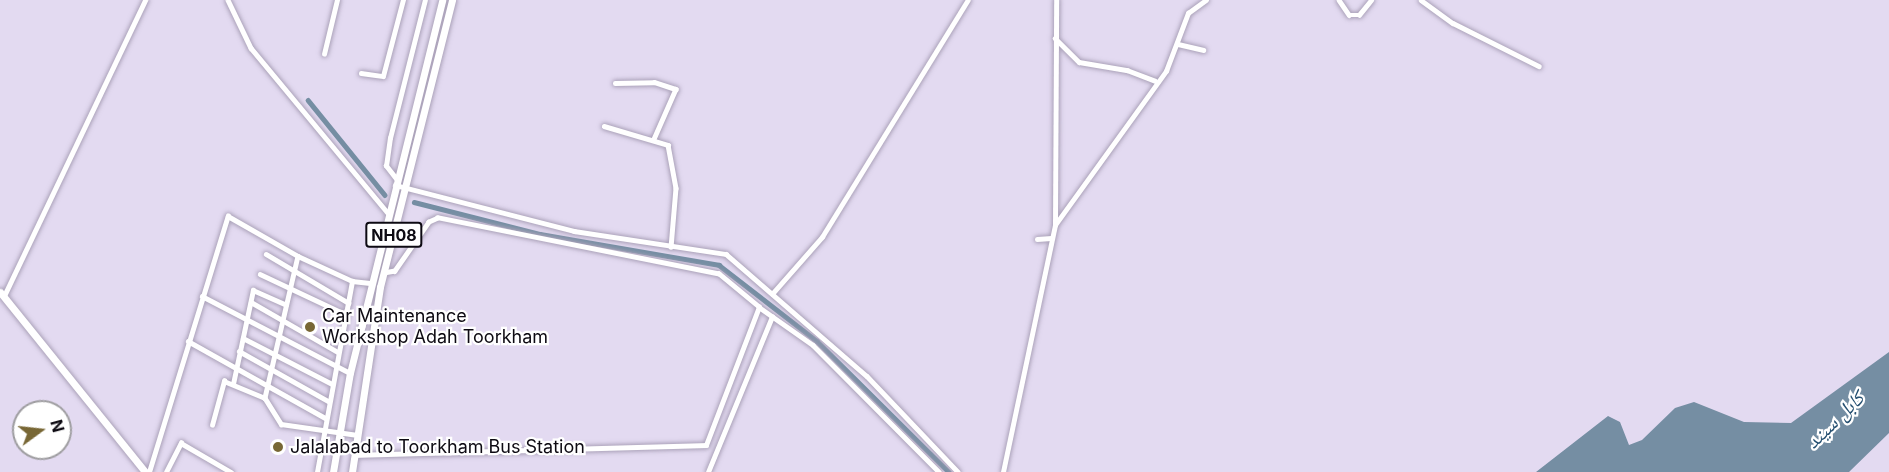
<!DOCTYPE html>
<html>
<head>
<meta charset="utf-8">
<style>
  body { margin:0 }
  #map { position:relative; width:1889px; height:472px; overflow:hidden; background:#e3daf1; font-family:Inter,"Noto Naskh Arabic",sans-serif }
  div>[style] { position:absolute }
  .water>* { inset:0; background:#758ea3 }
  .canal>* { height:4.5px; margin:-2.25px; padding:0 2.25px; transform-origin:2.25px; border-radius:2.25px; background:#758ea3 }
  .roads { filter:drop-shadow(0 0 2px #aba2b9) drop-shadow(0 0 2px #aba2b9) }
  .minor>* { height:4.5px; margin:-2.25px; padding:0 2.25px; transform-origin:2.25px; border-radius:2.25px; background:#fff }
  .highway>* { height:7px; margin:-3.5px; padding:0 3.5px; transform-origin:3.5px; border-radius:3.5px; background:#fff }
  .dots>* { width:16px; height:16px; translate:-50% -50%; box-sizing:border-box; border:3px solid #fff; border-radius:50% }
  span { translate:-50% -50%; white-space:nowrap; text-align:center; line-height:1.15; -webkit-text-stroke:4.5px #fff; paint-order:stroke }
  .shield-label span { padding:2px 4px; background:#fff; border:2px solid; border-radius:4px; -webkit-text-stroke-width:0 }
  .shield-label { font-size:16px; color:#0d0a12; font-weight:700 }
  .poi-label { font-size:18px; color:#0d0a12 }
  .left { translate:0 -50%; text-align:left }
  .water-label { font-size:20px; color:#265071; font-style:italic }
  .north { position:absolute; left:12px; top:400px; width:60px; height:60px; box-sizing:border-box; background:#fff; border:2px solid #9e9da0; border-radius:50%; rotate:75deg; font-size:16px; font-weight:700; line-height:24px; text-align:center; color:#0d0a12 }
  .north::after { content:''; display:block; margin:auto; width:21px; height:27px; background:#786735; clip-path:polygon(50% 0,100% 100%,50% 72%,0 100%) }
</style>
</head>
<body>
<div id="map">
  <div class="water">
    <div style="clip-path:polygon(1889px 352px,1889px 433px,1849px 472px,1536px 472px,1608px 416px,1620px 422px,1629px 445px,1642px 440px,1675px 408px,1694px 402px,1744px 422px,1791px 423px)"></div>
  </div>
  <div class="canal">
    <div style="left:308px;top:100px;width:122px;rotate:51deg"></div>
    <div style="left:414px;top:202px;width:130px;rotate:14.3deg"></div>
    <div style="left:540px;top:234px;width:182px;rotate:9.8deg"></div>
    <div style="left:719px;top:265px;width:124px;rotate:37.8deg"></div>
    <div style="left:817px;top:341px;width:186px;rotate:44.8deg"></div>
  </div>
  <div class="roads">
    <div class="minor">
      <div style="left:228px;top:0;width:53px;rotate:64.4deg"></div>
      <div style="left:251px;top:48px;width:216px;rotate:50.3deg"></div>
      <div style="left:1339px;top:0;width:18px;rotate:56deg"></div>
      <div style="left:1349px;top:15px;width:10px"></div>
      <div style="left:1359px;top:15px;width:19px;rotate:-51deg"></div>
      <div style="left:1421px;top:0;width:39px;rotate:36deg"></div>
      <div style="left:1453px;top:23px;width:96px;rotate:26.6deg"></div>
      <div style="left:1055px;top:38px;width:34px;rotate:45deg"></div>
      <div style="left:1079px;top:62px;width:49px;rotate:9.5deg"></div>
      <div style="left:1127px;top:70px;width:30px;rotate:21deg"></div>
      <div style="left:1178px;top:44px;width:26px;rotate:13deg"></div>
      <div style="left:324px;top:54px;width:56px;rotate:-76.5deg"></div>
      <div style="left:361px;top:73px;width:22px;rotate:8deg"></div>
      <div style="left:383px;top:76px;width:79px;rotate:-75.3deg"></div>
      <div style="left:615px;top:83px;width:39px;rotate:-1deg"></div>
      <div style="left:654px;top:82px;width:23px;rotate:18deg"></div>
      <div style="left:676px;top:89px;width:55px;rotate:113.7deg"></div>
      <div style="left:604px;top:126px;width:67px;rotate:16.5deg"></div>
      <div style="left:668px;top:145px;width:44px;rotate:79.5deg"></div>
      <div style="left:676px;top:188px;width:59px;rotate:94.8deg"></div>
      <div style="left:397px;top:180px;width:18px;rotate:-128deg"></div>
      <div style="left:386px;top:166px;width:28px;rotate:-82deg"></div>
      <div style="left:390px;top:138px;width:142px;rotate:-75.8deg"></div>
      <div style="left:395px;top:185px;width:185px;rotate:14.4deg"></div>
      <div style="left:574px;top:231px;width:154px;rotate:8.6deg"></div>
      <div style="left:726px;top:254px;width:186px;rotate:40.9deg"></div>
      <div style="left:867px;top:376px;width:132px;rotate:46.5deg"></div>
      <div style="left:1055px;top:225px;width:190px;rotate:-54.2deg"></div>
      <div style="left:1166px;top:71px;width:62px;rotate:-69.2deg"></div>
      <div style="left:1188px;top:13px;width:22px;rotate:-36deg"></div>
      <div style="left:1037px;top:239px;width:14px;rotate:-4deg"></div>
      <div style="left:266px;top:254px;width:96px;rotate:30.6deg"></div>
      <div style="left:298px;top:256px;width:146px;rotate:103.1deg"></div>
      <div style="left:265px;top:398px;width:31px;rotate:58deg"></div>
      <div style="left:281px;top:424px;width:77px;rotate:8.2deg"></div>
      <div style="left:260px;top:274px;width:94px;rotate:25.2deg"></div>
      <div style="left:772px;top:294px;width:76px;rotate:-48.7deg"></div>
      <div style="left:822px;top:237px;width:278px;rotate:-58.4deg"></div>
      <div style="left:4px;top:296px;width:328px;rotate:-64.5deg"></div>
      <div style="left:202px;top:296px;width:167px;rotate:27.5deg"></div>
      <div style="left:251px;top:302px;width:100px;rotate:29.9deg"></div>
      <div style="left:759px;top:307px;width:66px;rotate:35.1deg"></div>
      <div style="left:813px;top:345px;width:179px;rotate:45.2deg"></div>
      <div style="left:243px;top:338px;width:100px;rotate:27.3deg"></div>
      <div style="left:188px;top:341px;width:157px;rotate:29.3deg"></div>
      <div style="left:239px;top:351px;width:102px;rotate:29.3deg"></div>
      <div style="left:233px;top:384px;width:96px;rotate:-78deg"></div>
      <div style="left:253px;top:290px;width:36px;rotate:24deg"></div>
      <div style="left:212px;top:425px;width:46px;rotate:-74.7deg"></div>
      <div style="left:224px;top:381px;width:44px;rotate:22.5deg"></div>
      <div style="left:354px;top:455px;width:352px;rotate:-1.6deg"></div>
      <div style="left:706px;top:445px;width:148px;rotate:-69deg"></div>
      <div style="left:759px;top:307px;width:52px;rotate:-140.5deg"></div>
      <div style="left:719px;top:274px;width:287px;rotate:-168.7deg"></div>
      <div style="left:438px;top:218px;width:10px;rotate:156deg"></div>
      <div style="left:429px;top:222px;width:60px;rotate:124.8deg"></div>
      <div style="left:395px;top:271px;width:11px;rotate:170deg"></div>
      <div style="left:149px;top:472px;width:268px;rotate:-72.9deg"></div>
      <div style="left:228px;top:216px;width:81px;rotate:29.7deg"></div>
      <div style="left:298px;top:256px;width:60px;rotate:24.8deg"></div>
      <div style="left:352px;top:281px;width:20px;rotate:6deg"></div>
      <div style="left:166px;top:472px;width:33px;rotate:-63deg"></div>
      <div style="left:181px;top:443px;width:58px;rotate:30.1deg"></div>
      <div style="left:317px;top:472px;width:194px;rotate:-79.6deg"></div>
      <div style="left:708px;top:472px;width:168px;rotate:-67.6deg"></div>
      <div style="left:1003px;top:472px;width:252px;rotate:-78.1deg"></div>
      <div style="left:1055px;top:225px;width:225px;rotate:-89.7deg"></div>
    </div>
    <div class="highway">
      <div style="left:0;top:292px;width:231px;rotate:51.1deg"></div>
      <div style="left:333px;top:472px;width:100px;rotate:-80.3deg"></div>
      <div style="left:350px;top:373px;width:384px;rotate:-76.1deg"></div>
      <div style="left:352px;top:472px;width:187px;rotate:-81.4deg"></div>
      <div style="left:380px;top:287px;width:296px;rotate:-75.9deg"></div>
    </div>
  </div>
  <div class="dots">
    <div style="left:310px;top:327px;background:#786735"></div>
    <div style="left:278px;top:447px;background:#786735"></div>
  </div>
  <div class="shield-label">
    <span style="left:394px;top:235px">NH08</span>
  </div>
  <div class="poi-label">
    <span class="left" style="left:322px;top:327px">Car Maintenance<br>Workshop Adah Toorkham</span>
    <span class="left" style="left:290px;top:447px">Jalalabad to Toorkham Bus Station</span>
  </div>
  <div class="water-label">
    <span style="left:1835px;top:420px;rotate:-44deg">کابل سيند</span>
  </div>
  <div class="north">N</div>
</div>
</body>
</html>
